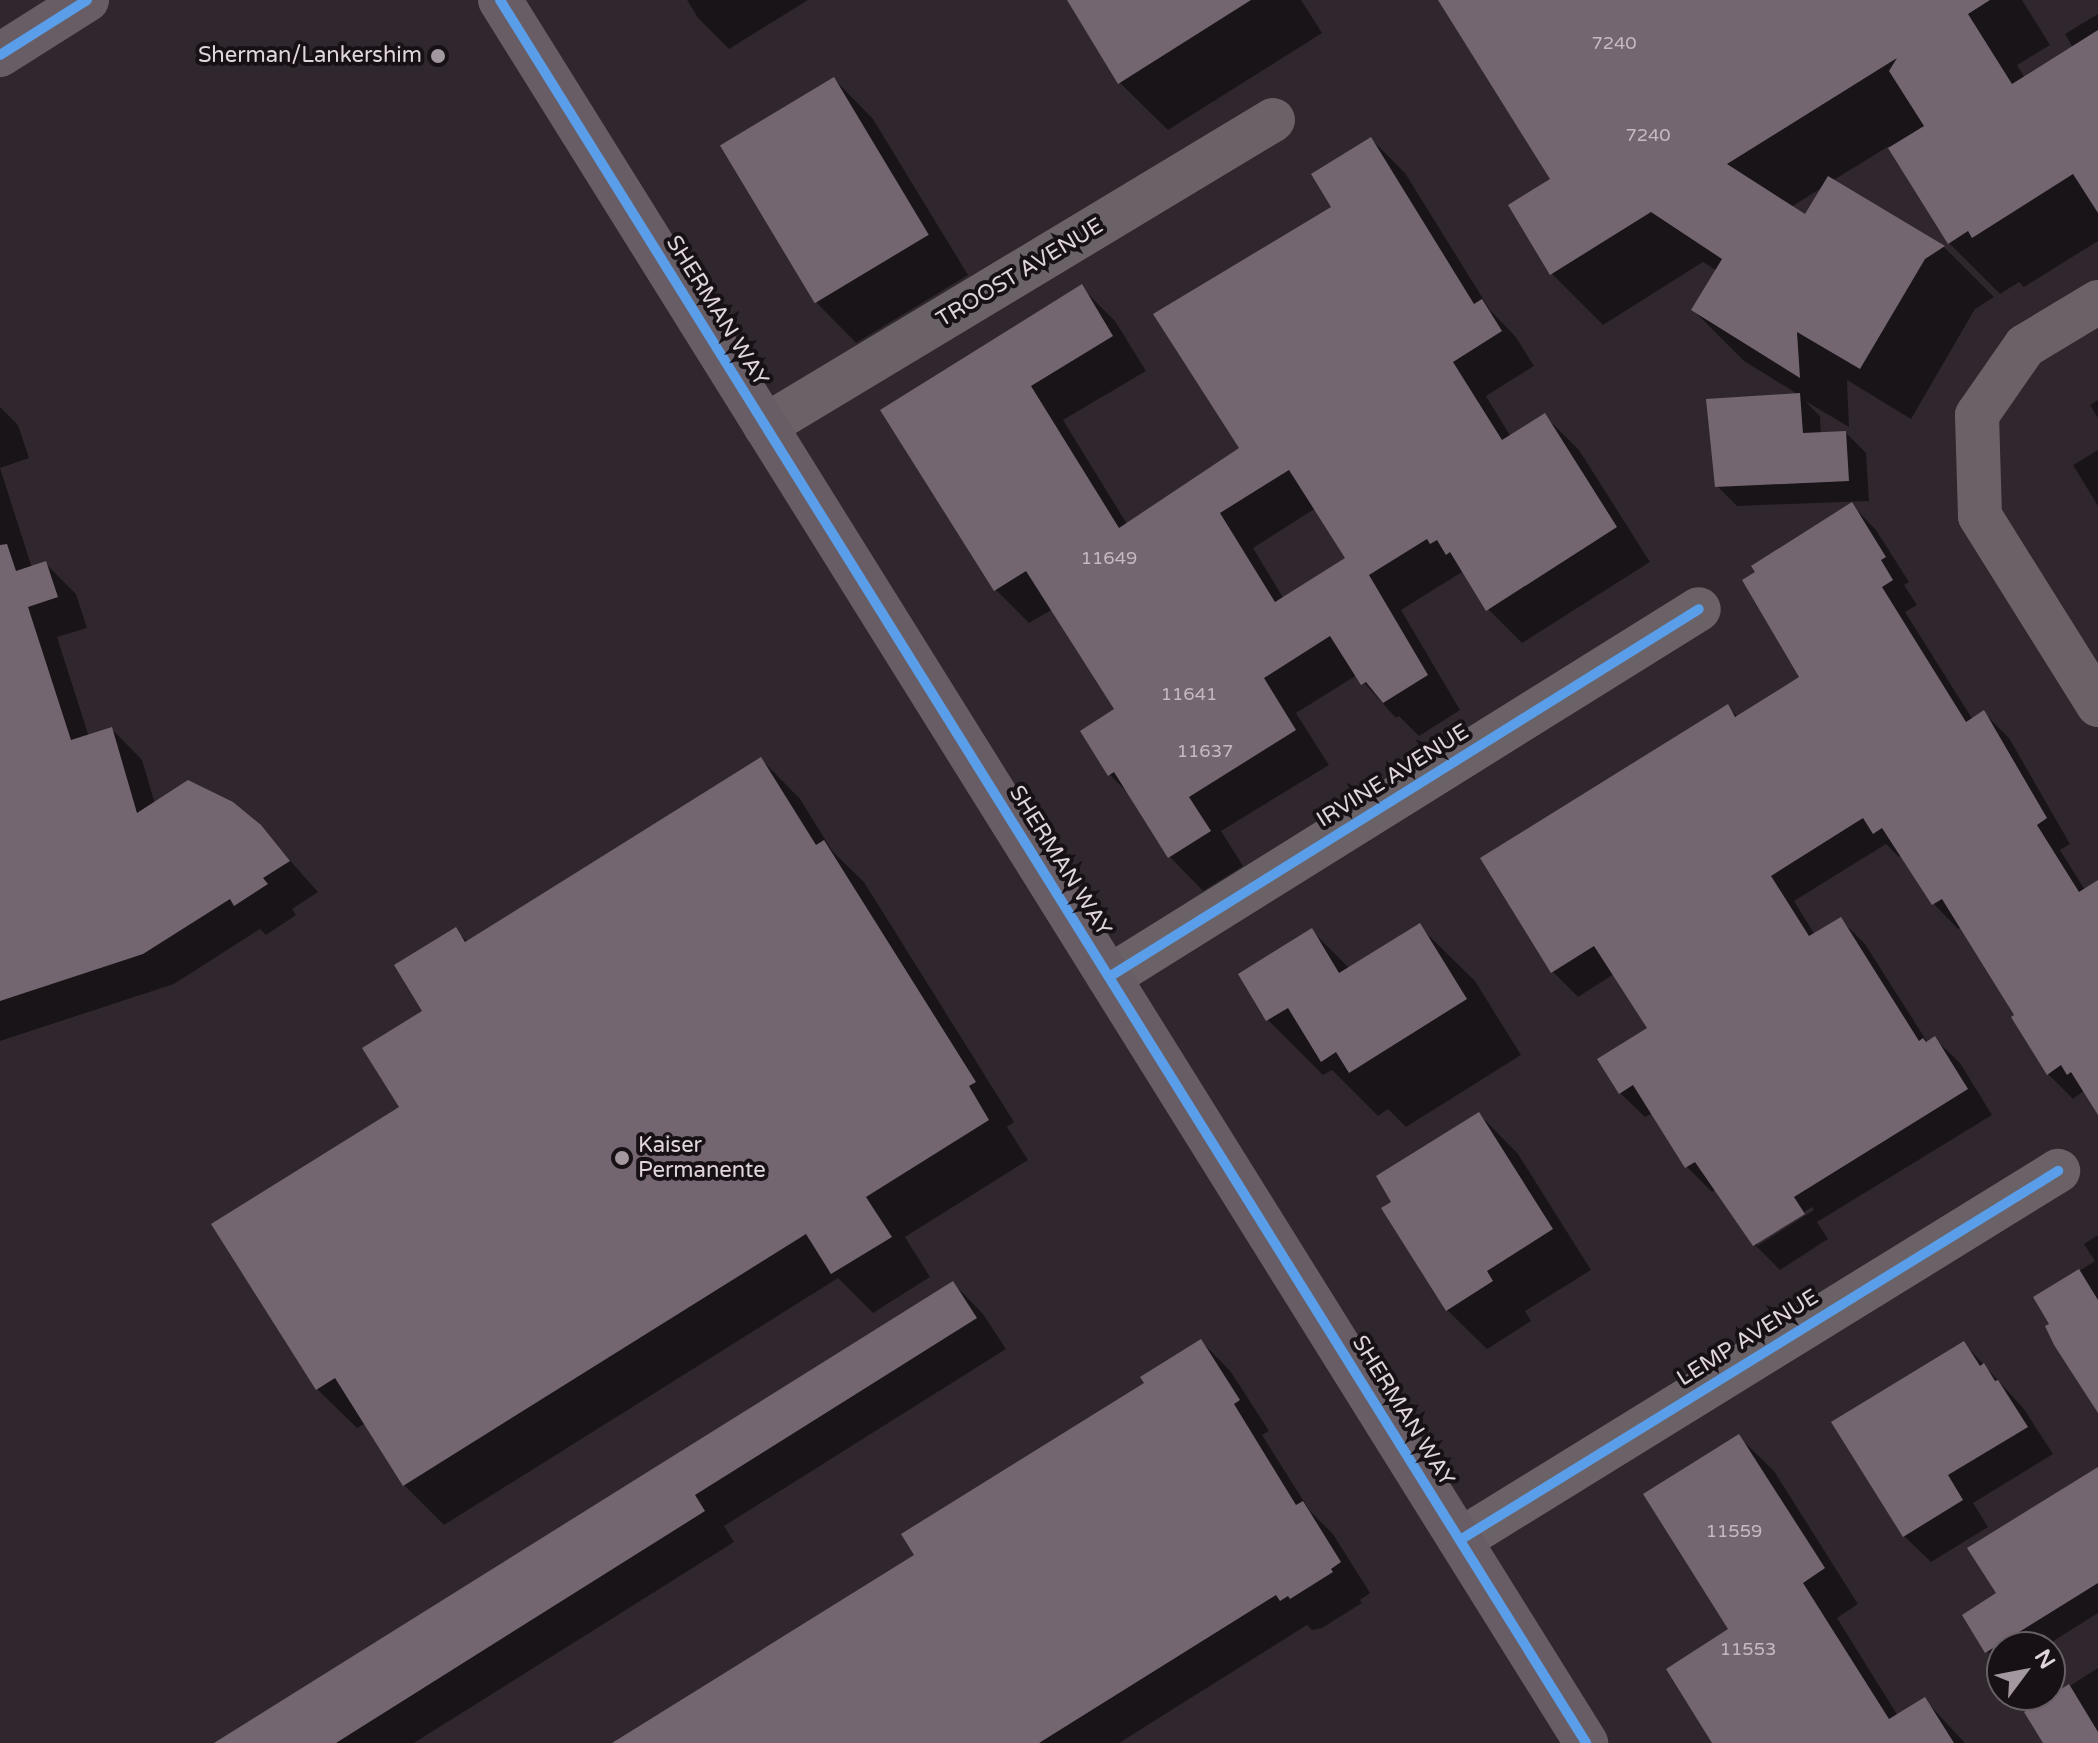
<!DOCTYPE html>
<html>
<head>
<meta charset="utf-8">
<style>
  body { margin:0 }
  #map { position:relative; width:2098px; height:1743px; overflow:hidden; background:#30272e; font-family:"Varela Round",sans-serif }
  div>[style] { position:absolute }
  .shadow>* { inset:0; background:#0007 }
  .building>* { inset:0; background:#746671; transform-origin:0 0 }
  .minor>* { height:44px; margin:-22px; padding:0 22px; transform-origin:22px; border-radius:22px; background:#6a6267 }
  .primary>* { height:44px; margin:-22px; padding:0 22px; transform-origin:22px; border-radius:22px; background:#685d65 }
  .cycleway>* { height:10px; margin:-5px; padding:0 5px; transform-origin:5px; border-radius:5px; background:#5a9eea }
  .dots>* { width:22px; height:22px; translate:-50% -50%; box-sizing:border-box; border:4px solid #171015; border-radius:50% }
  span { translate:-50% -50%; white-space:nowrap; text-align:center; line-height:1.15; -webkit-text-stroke:8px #171015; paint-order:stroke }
  .number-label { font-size:18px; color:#c6b9c2 }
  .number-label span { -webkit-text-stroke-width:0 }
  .poi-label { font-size:22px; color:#e1d5dd }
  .right { translate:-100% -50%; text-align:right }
  .left { translate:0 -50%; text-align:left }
  .street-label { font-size:22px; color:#e1d5dd }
  .north { position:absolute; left:1986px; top:1631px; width:80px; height:80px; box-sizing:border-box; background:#171015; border:2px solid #685f65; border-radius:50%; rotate:58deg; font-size:22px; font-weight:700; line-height:32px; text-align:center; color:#e1d5dd }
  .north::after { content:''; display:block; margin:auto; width:28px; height:36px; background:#a398a0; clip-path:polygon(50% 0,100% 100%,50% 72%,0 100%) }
</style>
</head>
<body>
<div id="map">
  <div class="shadow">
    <div style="clip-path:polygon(687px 0,808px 0,729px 49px,698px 18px)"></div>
    <div style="clip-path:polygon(1069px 0,1301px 0,1322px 33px,1168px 130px,1120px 83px)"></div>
    <div style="clip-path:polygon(evenodd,1440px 0,2022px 0,2050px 45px,2017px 65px,2025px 78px,2073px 48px,2065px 34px,2098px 14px,2098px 241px,2024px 287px,2019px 282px,2000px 294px,1949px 243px,1889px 146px,1832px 181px,1944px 247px,1994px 297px,1975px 309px,1911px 419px,1847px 380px,1849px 427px,1805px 401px,1820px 416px,1821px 434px,1846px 433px,1866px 453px,1869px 501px,1737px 506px,1717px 486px,1799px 395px,1744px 361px,1693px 310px,1717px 271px,1703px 262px,1603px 325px,1552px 274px,1552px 180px,1440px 0,1823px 187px,1806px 216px,1791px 207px,1823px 187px)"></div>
    <div style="clip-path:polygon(834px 79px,873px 119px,968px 275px,856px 343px,817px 303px)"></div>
    <div style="clip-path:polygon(evenodd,1371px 139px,1405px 173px,1490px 310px,1515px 336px,1534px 366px,1486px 396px,1511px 437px,1545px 416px,1579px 450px,1650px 562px,1522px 643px,1488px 609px,1462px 572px,1401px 610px,1460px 710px,1419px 736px,1399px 716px,1396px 718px,1357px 675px,1296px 713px,1329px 765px,1221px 831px,1243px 866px,1203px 891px,1170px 857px,1132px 797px,1109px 774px,1117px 710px,1053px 609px,1029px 623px,995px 589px,883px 410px,1081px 287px,1115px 321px,1146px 371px,1063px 420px,1127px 524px,1241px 449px,1334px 207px,1371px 139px,1316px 508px,1348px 559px,1284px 599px,1253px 548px,1316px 508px)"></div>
    <div style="clip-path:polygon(2098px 400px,2098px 418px,2090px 405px)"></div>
    <div style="clip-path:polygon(0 407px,18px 425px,29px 458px,0 468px,32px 568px,45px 563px,76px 594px,87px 628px,57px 637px,89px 737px,112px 729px,142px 760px,155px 804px,260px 827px,318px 892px,292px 909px,296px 915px,266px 935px,260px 929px,174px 984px,0 1041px)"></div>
    <div style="clip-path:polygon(2098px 450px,2098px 506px,2073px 465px)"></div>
    <div style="clip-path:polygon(evenodd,1852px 505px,1876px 530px,1909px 582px,1904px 585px,1917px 605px,1905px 612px,1973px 720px,1984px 713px,2009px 738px,2070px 844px,2060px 850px,2085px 890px,2098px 892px,2098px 1111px,2085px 1090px,2073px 1099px,2048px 1074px,1962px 927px,1958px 929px,1934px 904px,1902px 855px,1899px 857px,1886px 844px,1794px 901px,1815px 935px,1840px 919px,1865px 944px,1928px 1043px,1935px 1039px,1960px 1063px,1992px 1115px,1817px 1222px,1828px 1239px,1780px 1270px,1755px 1245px,1716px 1189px,1712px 1192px,1687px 1167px,1653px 1113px,1645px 1117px,1620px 1093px,1650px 1029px,1614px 974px,1578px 997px,1553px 972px,1727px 707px,1738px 717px,1802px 677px,1852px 505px,1812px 1207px,1814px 1210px,1757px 1246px,1757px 1242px,1812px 1207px)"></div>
    <div style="clip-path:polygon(761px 759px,800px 799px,833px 852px,864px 882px,1014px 1122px,1007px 1127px,1028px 1160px,905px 1237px,930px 1277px,873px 1313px,838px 1278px,444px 1525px,404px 1485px,366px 1423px,357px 1428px,317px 1389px,401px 1107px,425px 1011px,455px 930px,468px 942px)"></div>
    <div style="clip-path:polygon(1419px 926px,1475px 981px,1521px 1055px,1406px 1127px,1388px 1109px,1378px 1116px,1332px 1070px,1323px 1075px,1268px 1020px,1241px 975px,1312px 931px,1350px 969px)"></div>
    <div style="clip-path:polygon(1479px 1114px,1518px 1154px,1591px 1270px,1525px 1311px,1531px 1321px,1487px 1349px,1447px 1310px,1394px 1203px)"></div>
    <div style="clip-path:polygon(2098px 1235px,2098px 1403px,2036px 1298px,2095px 1261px,2084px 1244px)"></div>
    <div style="clip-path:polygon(953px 1283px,983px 1314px,1006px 1349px,724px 1526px,734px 1542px,414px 1743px,218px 1743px)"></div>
    <div style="clip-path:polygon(1201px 1341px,1231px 1372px,1269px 1431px,1262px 1435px,1310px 1511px,1333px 1534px,1370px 1593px,1360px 1600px,1362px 1603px,1322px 1628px,1312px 1630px,1307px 1625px,1119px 1743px,616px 1743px,917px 1555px)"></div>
    <div style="clip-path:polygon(1964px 1343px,2024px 1409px,2053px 1454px,1973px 1503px,1988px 1527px,1931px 1562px,1904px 1536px)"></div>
    <div style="clip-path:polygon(1738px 1436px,1774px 1471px,1858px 1604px,1837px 1618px,1898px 1716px,1924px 1699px,1965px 1743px,1715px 1743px,1731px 1630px)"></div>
    <div style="clip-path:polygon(2098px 1468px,2098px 1613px,2044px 1647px,2002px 1647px,2002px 1666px,1987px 1651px,1999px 1594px)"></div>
    <div style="clip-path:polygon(2098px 1668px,2098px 1743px,2045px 1743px,2027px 1713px)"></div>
  </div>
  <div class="building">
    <div style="clip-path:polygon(1067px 0,1251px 0,1118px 84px)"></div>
    <div style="clip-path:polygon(1438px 0,1990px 0,1968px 14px,2012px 84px,2098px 30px,2098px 213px,2073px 174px,1972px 238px,1968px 231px,1948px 244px,1888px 148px,1924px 126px,1889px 71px,1897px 58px,1727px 164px,1805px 214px,1828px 176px,1945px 246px,1925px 259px,1860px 369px,1797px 332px,1800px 378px,1691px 310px,1722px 259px,1651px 212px,1550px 275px,1508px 205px,1550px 179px)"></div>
    <div style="left:834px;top:77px;width:184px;height:133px;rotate:59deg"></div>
    <div style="clip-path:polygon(evenodd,1371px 137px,1474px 304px,1482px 299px,1502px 331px,1453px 362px,1502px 440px,1545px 413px,1617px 527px,1486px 611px,1450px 552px,1446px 555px,1437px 540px,1430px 544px,1427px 539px,1369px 575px,1428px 675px,1383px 703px,1366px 682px,1361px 685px,1330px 636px,1264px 678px,1296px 730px,1189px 797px,1211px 831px,1168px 858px,1114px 772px,1108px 776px,1080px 731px,1114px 709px,1026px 571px,994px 591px,880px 410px,1082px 284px,1113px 336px,1031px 386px,1119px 528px,1239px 448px,1153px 314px,1331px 207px,1311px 174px,1371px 137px,1289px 470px,1345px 558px,1275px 602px,1220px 513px,1289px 470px)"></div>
    <div style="clip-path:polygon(1800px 393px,1803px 433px,1846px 431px,1849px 481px,1715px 487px,1706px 399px)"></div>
    <div style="clip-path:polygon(1852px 502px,1886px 557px,1881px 560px,1893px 580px,1882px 587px,1966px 722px,1984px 710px,2047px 818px,2037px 825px,2079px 892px,2098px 880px,2098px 1115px,2071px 1072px,2067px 1075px,2061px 1065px,2047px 1075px,2011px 1017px,2014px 1015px,1942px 899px,1932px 905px,1882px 828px,1873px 834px,1863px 818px,1771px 876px,1809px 936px,1841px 917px,1919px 1041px,1923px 1038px,1926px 1042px,1935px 1036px,1968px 1089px,1794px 1197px,1805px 1214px,1753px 1246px,1695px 1162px,1685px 1168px,1633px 1085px,1619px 1094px,1597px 1059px,1647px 1028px,1594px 946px,1551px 973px,1480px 858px,1728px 704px,1735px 717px,1799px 677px,1742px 580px,1755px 572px,1751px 566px)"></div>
    <div style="clip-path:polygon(7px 544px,16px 571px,46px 561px,58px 597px,28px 607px,71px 740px,112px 727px,137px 813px,188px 780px,233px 802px,261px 825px,290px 861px,263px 878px,268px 884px,234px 906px,230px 899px,143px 954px,0 1001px,0 545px)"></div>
    <div style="clip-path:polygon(761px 757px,816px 845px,824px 840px,976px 1082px,969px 1086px,989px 1120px,866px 1197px,892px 1237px,831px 1274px,806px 1234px,403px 1486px,335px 1378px,316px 1390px,211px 1224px,399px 1107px,362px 1048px,422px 1011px,394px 965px,456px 927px,465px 942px)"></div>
    <div style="clip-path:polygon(1420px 923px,1467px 999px,1349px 1073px,1336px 1052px,1321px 1062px,1288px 1008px,1266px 1021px,1238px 974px,1312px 928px,1339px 973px)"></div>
    <div style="clip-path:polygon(1479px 1112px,1553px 1229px,1487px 1271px,1493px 1281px,1446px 1311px,1381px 1208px,1391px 1202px,1376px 1176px)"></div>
    <div style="clip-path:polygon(2079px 1269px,2098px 1300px,2098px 1413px,2054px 1345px,2045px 1326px,2049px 1324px,2033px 1297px)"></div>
    <div style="clip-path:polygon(953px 1281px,977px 1318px,695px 1495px,705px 1511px,336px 1743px,214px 1743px)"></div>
    <div style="clip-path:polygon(1201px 1339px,1240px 1400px,1234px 1404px,1296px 1505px,1303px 1501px,1341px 1562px,1331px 1569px,1333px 1572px,1290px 1599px,1288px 1596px,1280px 1601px,1276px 1595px,1039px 1743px,612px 1743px,914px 1555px,901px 1534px,1144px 1383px,1140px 1377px)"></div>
    <div style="clip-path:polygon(1964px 1341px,1980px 1366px,1984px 1363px,1995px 1381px,1998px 1380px,2028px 1427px,1948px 1475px,1963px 1500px,1903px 1537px,1831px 1422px)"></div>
    <div style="clip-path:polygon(1739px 1434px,1825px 1568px,1803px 1583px,1889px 1719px,1925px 1697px,1954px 1743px,1712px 1743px,1666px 1669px,1728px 1629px,1643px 1494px)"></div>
    <div style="clip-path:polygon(2098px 1467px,2098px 1583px,1985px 1653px,1962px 1615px,1996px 1593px,1967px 1548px)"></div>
    <div style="clip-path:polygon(2069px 1684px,2098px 1732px,2098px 1743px,2043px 1743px,2024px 1712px)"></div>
  </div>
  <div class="minor">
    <div style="left:2098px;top:302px;width:85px;rotate:148.9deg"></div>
    <div style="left:2025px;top:346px;width:84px;rotate:124.8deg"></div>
    <div style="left:1977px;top:415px;width:101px;rotate:88.3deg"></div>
    <div style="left:1980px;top:516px;width:223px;rotate:58deg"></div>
    <div style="left:765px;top:426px;width:593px;rotate:-31.06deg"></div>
    <div style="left:1109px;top:977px;width:695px;rotate:-31.95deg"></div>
    <div style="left:1460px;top:1540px;width:703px;rotate:-31.68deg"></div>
  </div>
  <div class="primary">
    <div style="left:500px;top:0;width:2054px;rotate:58.07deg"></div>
    <div style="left:0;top:55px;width:103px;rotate:-32.3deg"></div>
  </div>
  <div class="cycleway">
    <div style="left:500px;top:0;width:2054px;rotate:58.07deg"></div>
    <div style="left:0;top:55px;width:103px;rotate:-32.3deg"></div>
    <div style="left:1109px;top:977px;width:695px;rotate:-31.95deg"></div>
    <div style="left:1460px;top:1540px;width:703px;rotate:-31.68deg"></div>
  </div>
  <div class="dots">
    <div style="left:438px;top:56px;background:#a398a0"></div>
    <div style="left:622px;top:1158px;background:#a398a0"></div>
  </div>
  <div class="number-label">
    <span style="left:1614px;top:43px">7240</span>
    <span style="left:1648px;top:135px">7240</span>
    <span style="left:1109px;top:558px">11649</span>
    <span style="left:1189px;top:694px">11641</span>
    <span style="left:1205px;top:751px">11637</span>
    <span style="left:1734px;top:1531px">11559</span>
    <span style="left:1748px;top:1649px">11553</span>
  </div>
  <div class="poi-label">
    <span class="right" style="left:422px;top:56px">Sherman/Lankershim</span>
    <span class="left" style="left:638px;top:1158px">Kaiser<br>Permanente</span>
  </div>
  <div class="street-label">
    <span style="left:1020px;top:273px;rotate:-31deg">TROOST AVENUE</span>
    <span style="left:717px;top:311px;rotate:58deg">SHERMAN WAY</span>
    <span style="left:1393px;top:776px;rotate:-32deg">IRVINE AVENUE</span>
    <span style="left:1060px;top:861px;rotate:58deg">SHERMAN WAY</span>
    <span style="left:1748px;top:1338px;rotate:-32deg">LEMP AVENUE</span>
    <span style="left:1403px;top:1411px;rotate:58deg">SHERMAN WAY</span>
  </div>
  <div class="north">N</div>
</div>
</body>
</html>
